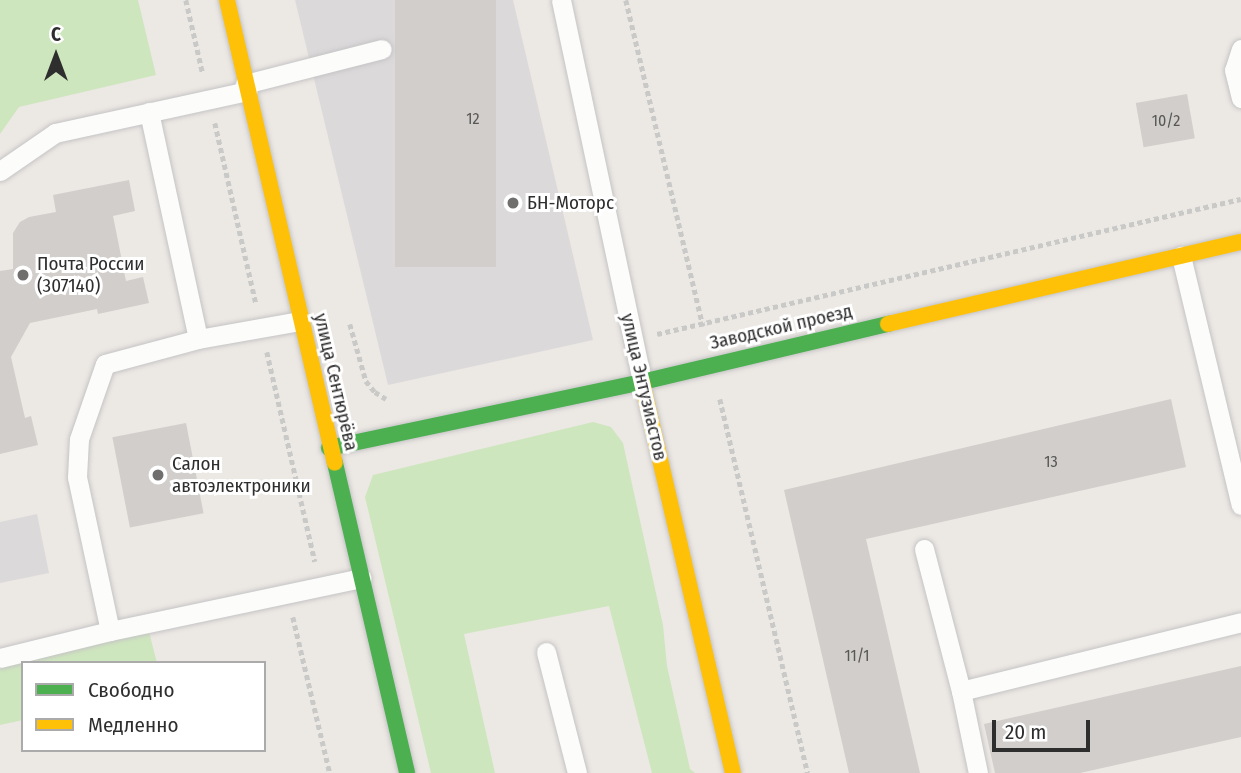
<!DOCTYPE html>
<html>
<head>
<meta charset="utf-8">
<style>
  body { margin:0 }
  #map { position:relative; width:1241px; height:773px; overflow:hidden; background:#ece8e4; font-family:"Fira Sans Condensed",sans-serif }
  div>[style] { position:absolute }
  .industrial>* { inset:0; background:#dcd9db }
  .green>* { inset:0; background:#cee6be }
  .building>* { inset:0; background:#d1cecb; transform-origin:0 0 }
  .path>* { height:4.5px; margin-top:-2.25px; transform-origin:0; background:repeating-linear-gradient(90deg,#c9c9c8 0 5px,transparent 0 8.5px) }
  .roads { filter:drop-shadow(0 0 2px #c5c4c5) drop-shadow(0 0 2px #c5c4c5) }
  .lane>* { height:19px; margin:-9.5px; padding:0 9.5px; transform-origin:9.5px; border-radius:9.5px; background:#fcfcfb }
  .fast>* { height:16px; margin:-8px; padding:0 8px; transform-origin:8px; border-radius:8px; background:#4caf50 }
  .slow>* { height:16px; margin:-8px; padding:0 8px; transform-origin:8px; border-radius:8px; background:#ffc107 }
  .dots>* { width:19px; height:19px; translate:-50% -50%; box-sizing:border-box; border:4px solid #fff; border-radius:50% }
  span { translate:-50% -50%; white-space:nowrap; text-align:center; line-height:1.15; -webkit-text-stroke:6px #fff; paint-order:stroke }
  .number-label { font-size:16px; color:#585857 }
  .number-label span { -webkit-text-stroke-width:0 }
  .poi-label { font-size:19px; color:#2e2e2e }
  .left { translate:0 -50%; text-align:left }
  .street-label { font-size:19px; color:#2e2e2e }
  .legend { position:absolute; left:21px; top:661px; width:245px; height:91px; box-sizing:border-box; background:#fff; border:2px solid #ababab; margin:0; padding:9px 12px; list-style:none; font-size:21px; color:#2e2e2e }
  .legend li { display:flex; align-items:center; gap:14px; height:35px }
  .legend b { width:35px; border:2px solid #ababab }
  .north { position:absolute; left:21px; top:21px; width:70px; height:70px; -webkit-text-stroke:5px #fff; paint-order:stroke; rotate:0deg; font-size:19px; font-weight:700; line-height:28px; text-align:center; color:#2e2e2e }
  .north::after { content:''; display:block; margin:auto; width:24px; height:32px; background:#2e2e2e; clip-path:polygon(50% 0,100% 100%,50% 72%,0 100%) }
  .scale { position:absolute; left:992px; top:720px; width:98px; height:32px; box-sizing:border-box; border:4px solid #2e2e2e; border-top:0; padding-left:9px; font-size:21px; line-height:24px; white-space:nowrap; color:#2e2e2e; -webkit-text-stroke:5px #fff; paint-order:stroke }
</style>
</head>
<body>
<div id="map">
  <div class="industrial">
    <div style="clip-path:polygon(295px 0,513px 0,593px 340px,388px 385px)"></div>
    <div style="clip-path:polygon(37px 514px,49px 573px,0 583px,0 522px)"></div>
  </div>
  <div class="green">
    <div style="clip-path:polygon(0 0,138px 0,156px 75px,19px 107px,0 134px)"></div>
    <div style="clip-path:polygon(593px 422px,611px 427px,623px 443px,663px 625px,667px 666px,690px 769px,695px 773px,652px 773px,609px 606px,464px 634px,495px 773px,431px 773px,365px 497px,373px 475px)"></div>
    <div style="clip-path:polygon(147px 624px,157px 663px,23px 663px,23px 720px,0 725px,0 659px)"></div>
  </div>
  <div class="building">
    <div style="left:395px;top:0;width:101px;height:267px"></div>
    <div style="left:1187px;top:94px;width:45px;height:52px;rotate:80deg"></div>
    <div style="clip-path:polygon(129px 180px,135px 211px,113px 216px,126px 281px,143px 277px,149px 303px,98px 314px,97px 309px,30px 323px,11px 357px,25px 418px,31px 416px,38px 445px,0 454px,0 271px,13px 269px,13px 233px,20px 222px,29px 217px,56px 212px,53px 195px)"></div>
    <div style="clip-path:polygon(1171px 399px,1186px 467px,866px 539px,920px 773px,849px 773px,784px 490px)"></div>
    <div style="left:186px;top:423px;width:92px;height:75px;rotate:79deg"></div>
    <div style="clip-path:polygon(1241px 666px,1241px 737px,1080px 773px,995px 773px,984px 724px)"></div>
  </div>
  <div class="path">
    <div style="left:186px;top:0;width:76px;rotate:77.1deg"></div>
    <div style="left:626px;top:0;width:335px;rotate:76.7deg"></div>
    <div style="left:215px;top:123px;width:185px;rotate:77.2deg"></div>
    <div style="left:350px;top:324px;width:59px;rotate:74.3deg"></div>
    <div style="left:366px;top:381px;width:14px;rotate:51deg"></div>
    <div style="left:375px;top:392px;width:13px;rotate:32deg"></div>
    <div style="left:657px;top:334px;width:599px;rotate:-13.02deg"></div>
    <div style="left:267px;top:352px;width:215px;rotate:77.1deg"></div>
    <div style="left:720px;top:399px;width:384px;rotate:76.8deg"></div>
    <div style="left:293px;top:617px;width:160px;rotate:76.7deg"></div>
  </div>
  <div class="roads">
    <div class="lane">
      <div style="left:561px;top:0;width:390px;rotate:78deg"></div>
      <div style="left:1241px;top:49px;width:22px;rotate:108deg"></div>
      <div style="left:1234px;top:70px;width:29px;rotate:76deg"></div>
      <div style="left:245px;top:84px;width:141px;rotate:-14.3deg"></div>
      <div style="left:149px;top:112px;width:232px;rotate:77.8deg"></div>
      <div style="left:0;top:171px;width:67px;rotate:-34.6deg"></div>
      <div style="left:55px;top:133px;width:197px;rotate:-12.3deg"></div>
      <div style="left:1181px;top:256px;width:256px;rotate:76.5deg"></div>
      <div style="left:924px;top:549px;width:147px;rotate:75.4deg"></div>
      <div style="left:961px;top:691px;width:84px;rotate:78.3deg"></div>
      <div style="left:110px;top:631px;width:257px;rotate:-11.9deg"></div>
      <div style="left:546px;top:652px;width:125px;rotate:75.6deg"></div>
      <div style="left:0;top:658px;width:113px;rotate:-13.8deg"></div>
      <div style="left:110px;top:631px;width:157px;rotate:-102.1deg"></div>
      <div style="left:77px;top:477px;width:38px;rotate:-87deg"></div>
      <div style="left:79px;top:439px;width:79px;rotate:-70.9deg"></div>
      <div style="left:105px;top:364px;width:96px;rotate:-15deg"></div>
      <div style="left:198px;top:339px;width:104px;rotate:-10deg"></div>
      <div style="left:961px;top:691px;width:288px;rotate:-13.8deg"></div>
    </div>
    <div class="fast">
      <div style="left:329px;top:448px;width:320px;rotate:-11.9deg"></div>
      <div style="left:642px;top:382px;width:253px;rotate:-13.3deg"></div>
      <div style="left:335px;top:463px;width:318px;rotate:76.9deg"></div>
    </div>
    <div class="slow">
      <div style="left:227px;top:0;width:475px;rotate:76.9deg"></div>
      <div style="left:888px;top:324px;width:362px;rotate:-13.1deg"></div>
      <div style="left:642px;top:382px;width:401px;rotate:76.9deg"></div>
    </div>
  </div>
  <div class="dots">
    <div style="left:513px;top:203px;background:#706f6e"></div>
    <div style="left:23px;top:275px;background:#706f6e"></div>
    <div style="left:158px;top:475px;background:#706f6e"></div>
  </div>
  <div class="number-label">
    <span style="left:473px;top:119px">12</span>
    <span style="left:1166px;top:121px">10/2</span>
    <span style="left:1051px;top:462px">13</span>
    <span style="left:857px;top:656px">11/1</span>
  </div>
  <div class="poi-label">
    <span class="left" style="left:527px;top:203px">БН-Моторс</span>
    <span class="left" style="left:37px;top:275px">Почта России<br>(307140)</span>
    <span class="left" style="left:172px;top:475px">Салон<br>автоэлектроники</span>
  </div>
  <div class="street-label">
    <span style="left:781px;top:327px;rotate:-13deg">Заводской проезд</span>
    <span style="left:336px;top:382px;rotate:77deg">улица Сентюрёва</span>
    <span style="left:644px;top:387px;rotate:77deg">улица Энтузиастов</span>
  </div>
  <ul class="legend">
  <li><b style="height:9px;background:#4caf50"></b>Свободно</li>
  <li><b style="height:9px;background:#ffc107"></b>Медленно</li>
  </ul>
  <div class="north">С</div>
  <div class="scale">20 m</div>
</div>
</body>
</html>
